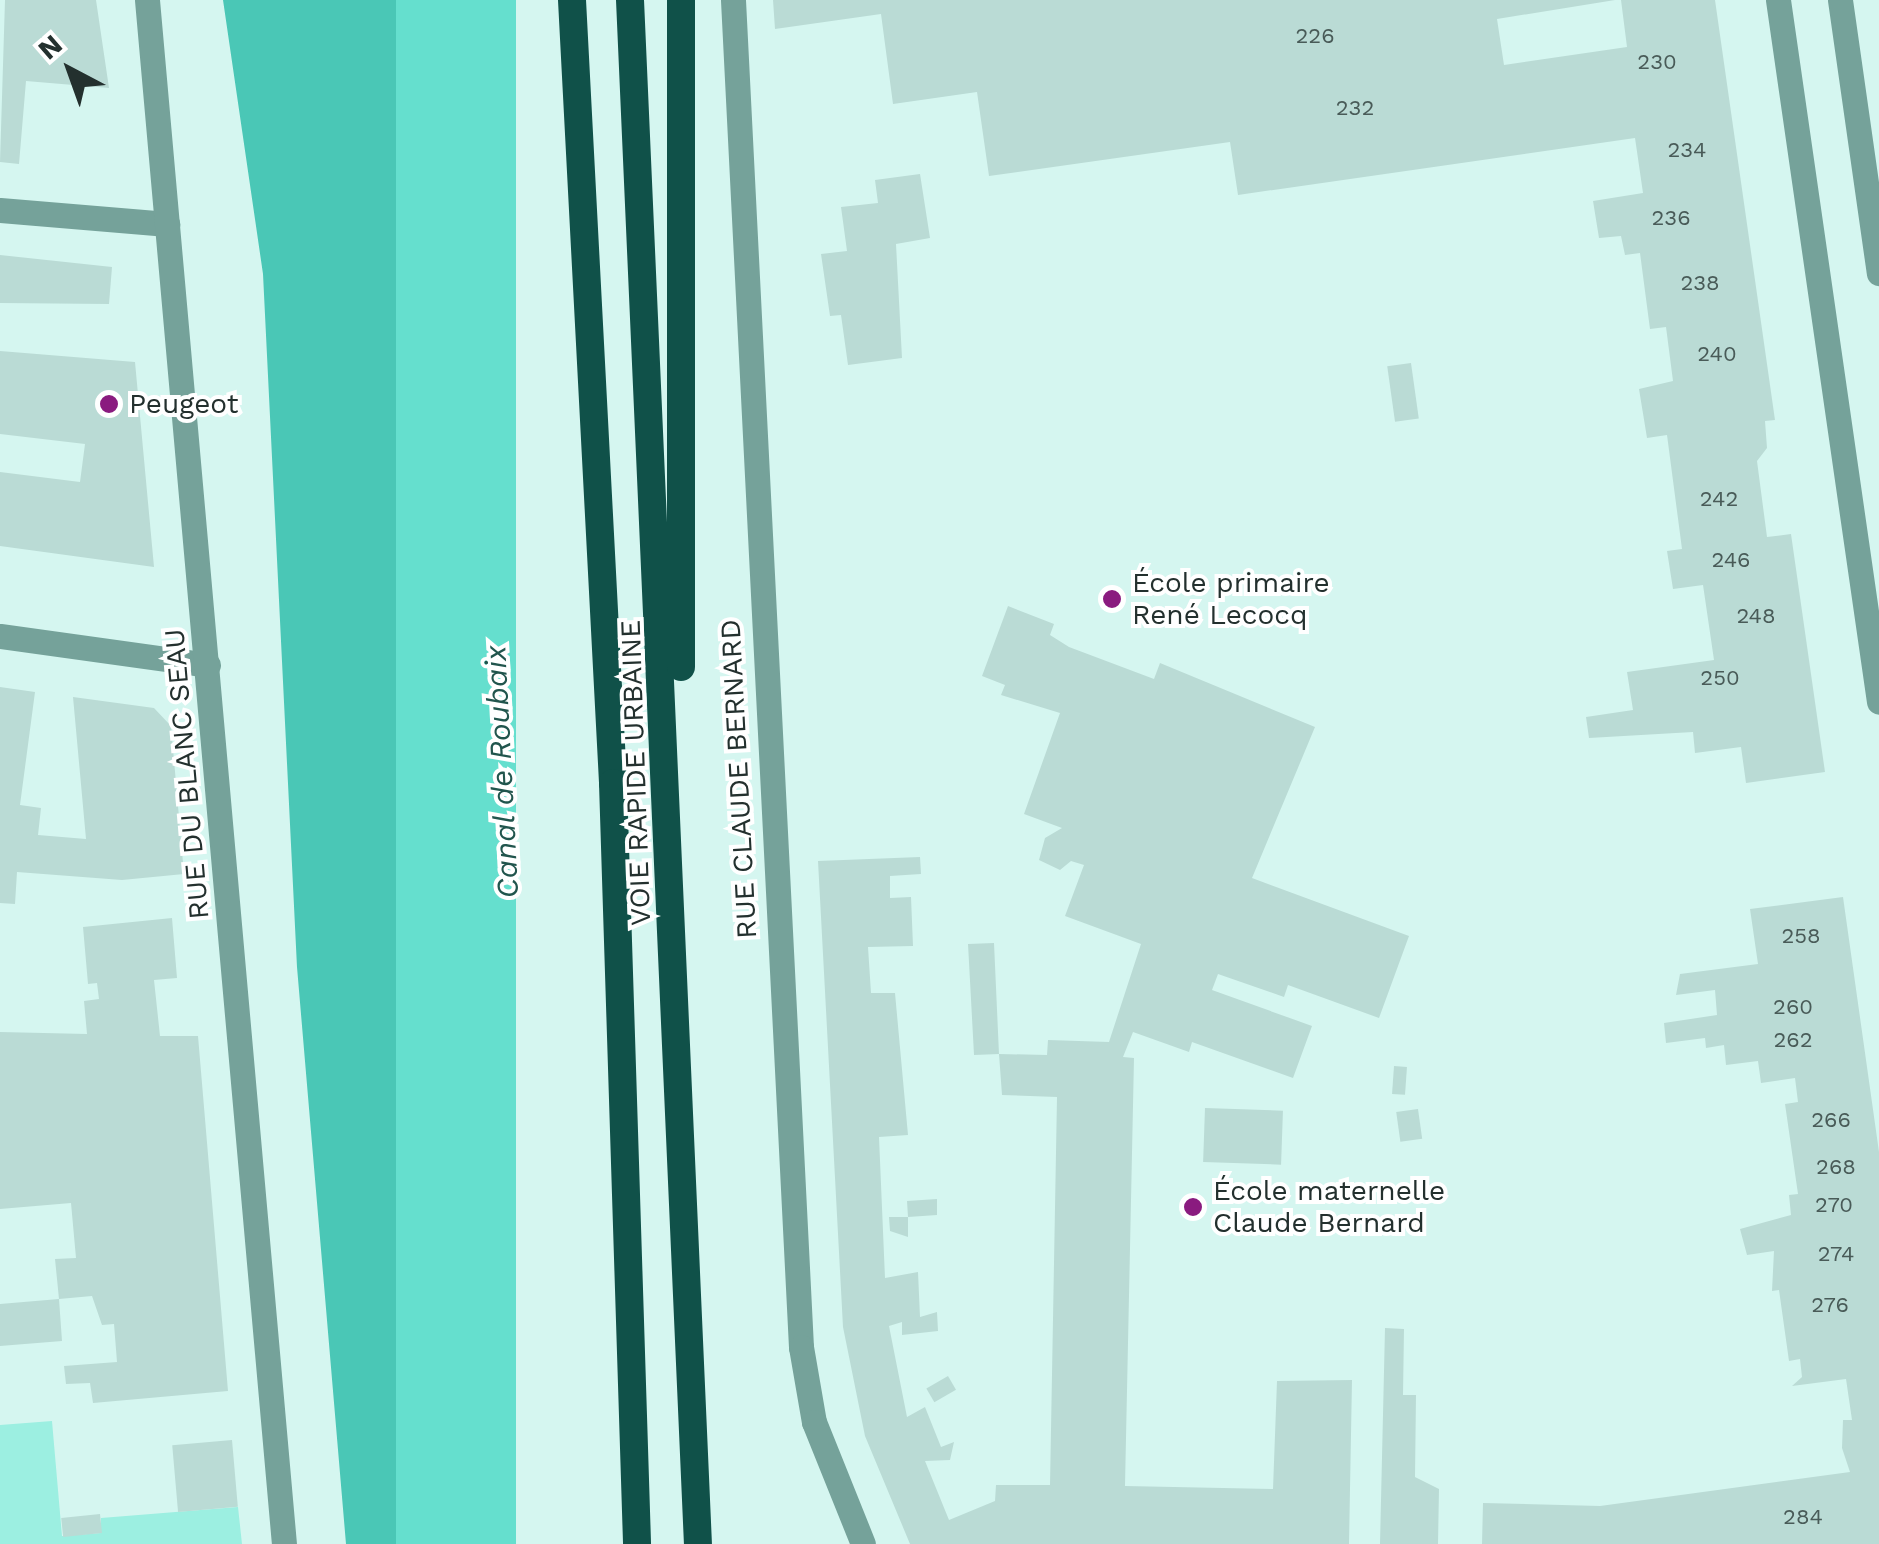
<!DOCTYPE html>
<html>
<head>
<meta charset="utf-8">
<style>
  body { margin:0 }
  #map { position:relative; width:1879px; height:1544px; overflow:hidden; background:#d5f6f0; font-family:"Work Sans",sans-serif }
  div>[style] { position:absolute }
  .green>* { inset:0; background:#9cefe1 }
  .forest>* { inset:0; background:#4ac7b6 }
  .water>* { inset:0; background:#65dfce; transform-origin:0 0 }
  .building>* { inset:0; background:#badbd5; transform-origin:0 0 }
  .minor>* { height:25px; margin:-12.5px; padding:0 12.5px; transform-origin:12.5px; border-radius:12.5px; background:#75a29a }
  .tertiary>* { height:25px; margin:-12.5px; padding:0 12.5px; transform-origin:12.5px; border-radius:12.5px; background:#75a29a }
  .trunk>* { height:28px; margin:-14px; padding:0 14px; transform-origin:14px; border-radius:14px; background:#105149 }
  .dots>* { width:28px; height:28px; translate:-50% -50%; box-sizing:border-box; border:5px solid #fff; border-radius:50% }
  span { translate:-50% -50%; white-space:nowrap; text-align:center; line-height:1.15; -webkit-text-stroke:8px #fff; paint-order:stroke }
  .number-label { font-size:22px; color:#495b58 }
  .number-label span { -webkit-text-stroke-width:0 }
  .poi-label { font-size:28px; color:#23302e }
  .left { translate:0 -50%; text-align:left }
  .street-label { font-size:28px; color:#23302e }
  .water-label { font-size:30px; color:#21554d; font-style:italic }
  .north { position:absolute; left:20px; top:20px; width:100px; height:100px; -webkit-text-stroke:8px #fff; paint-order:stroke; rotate:319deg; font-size:28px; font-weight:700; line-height:40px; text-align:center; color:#23302e }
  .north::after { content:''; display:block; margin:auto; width:35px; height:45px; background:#23302e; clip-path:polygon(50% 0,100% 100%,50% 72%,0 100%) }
</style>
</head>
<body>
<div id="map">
  <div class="green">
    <div style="clip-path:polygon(52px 1421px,62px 1536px,101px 1533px,101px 1518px,238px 1507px,242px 1544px,0 1544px,0 1425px)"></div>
  </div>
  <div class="forest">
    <div style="clip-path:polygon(223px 0,396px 0,496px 1544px,346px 1544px,297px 967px,263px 274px)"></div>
  </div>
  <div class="water">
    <div style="left:396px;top:0;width:120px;height:1547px"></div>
  </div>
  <div class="building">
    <div style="clip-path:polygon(5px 0,96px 0,109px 88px,26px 81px,19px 164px,0 162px)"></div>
    <div style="clip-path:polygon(773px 0,1615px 0,1497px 19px,1504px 65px,1627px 47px,1621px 0,1715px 0,1775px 420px,1765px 421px,1767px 448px,1757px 461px,1767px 537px,1791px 534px,1825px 772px,1746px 783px,1741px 747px,1695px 753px,1693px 732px,1589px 738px,1586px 717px,1633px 710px,1627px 672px,1714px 660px,1703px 585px,1673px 589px,1667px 551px,1682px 549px,1667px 435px,1647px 438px,1639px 389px,1673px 381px,1666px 327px,1650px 329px,1640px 253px,1625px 255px,1621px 236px,1599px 238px,1593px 201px,1643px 193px,1635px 138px,1238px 195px,1230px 142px,989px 176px,977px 92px,893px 104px,881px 14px,775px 29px)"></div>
    <div style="clip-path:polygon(920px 174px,930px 238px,896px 244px,902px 358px,848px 365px,841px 315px,830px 316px,821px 254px,847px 251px,841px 207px,878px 203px,875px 180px)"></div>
    <div style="clip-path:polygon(0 255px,112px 267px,109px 304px,0 303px)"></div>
    <div style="clip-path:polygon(0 351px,135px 362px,154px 567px,0 546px,0 472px,80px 482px,85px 444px,0 434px)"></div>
    <div style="left:1411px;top:363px;width:56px;height:24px;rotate:82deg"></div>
    <div style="clip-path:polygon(1008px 606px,1054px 624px,1050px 635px,1069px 647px,1154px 679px,1160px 663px,1315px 727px,1252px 878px,1409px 936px,1379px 1018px,1288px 985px,1284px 997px,1218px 974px,1212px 990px,1312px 1026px,1293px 1078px,1192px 1042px,1189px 1052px,1133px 1032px,1123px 1057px,1134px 1058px,1125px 1486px,1273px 1489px,1277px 1381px,1352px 1380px,1349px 1544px,910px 1544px,865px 1436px,843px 1327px,818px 861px,920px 857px,921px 874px,890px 876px,890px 898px,911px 897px,913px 946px,868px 947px,871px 993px,895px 993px,908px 1135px,879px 1137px,885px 1278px,918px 1272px,920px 1317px,937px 1312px,938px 1331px,902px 1335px,902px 1322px,889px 1326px,907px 1417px,925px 1407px,941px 1447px,954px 1442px,950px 1460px,925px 1461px,949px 1520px,995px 1501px,996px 1485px,1050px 1485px,1057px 1097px,1002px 1095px,999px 1054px,974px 1055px,968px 944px,994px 943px,999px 1054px,1047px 1055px,1048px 1040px,1109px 1042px,1141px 944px,1065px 916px,1084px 865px,1071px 861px,1060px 870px,1039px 860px,1045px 838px,1062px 828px,1024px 814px,1060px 713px,1001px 695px,1005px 685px,982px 676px)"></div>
    <div style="clip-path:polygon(0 687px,35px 692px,20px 805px,41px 808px,38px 835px,86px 839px,73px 697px,154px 708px,171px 726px,184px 874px,122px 880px,17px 872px,15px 904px,0 903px)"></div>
    <div style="clip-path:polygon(1843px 897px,1879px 1152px,1879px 1544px,1482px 1544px,1483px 1503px,1600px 1506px,1850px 1472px,1842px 1448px,1843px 1420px,1852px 1420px,1846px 1379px,1792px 1386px,1802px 1377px,1800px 1359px,1789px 1361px,1779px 1290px,1772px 1291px,1774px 1251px,1747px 1255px,1740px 1229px,1791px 1215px,1789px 1195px,1798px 1194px,1785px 1104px,1798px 1102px,1795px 1078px,1761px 1083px,1758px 1061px,1726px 1065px,1724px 1045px,1706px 1048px,1705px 1038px,1666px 1043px,1664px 1023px,1717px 1015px,1715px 990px,1676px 995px,1680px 974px,1758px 964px,1750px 909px)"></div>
    <div style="clip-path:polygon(172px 918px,177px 978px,154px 980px,160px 1036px,198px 1036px,228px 1391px,93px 1403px,90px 1383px,66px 1384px,64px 1366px,117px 1362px,114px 1324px,102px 1325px,92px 1296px,59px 1299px,62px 1341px,0 1346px,0 1304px,59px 1299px,55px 1259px,76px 1258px,71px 1203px,0 1209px,0 1032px,87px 1034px,84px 1001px,99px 999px,97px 983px,88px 984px,83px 927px)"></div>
    <div style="left:1394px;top:1066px;width:13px;height:28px;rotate:4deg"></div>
    <div style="left:1205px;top:1108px;width:78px;height:54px;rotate:2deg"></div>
    <div style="left:1418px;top:1109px;width:30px;height:22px;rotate:82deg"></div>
    <div style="clip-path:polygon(937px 1199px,937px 1215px,908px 1217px,908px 1237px,890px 1231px,889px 1217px,908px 1217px,907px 1201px)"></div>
    <div style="clip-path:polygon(1385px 1328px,1404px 1329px,1403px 1395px,1416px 1395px,1415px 1477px,1439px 1489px,1438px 1544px,1380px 1544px)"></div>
    <div style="left:948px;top:1376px;width:16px;height:25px;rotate:60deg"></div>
    <div style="left:232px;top:1440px;width:67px;height:60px;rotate:85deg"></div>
    <div style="left:100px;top:1514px;width:19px;height:39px;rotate:84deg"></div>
  </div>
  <div class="minor">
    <div style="left:733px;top:0;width:1349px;rotate:87.11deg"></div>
    <div style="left:801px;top:1347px;width:76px;rotate:80.2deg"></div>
    <div style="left:814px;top:1422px;width:131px;rotate:68.1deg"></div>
    <div style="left:0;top:210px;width:168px;rotate:4.8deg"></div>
    <div style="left:0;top:636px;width:210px;rotate:7.9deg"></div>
  </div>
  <div class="tertiary">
    <div style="left:147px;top:0;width:1550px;rotate:84.93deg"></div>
    <div style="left:1778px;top:0;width:709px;rotate:81.81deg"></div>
    <div style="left:1840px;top:0;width:276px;rotate:81.9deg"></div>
  </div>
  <div class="trunk">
    <div style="left:572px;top:0;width:784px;rotate:87deg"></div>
    <div style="left:613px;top:783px;width:761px;rotate:88.19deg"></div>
    <div style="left:630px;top:0;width:1545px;rotate:87.48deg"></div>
    <div style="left:681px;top:0;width:667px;rotate:90deg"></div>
  </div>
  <div class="dots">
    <div style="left:109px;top:404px;background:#8a1b7f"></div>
    <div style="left:1112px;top:599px;background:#8a1b7f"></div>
    <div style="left:1193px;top:1207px;background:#8a1b7f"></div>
  </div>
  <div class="number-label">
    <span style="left:1315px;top:36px">226</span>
    <span style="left:1657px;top:62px">230</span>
    <span style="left:1355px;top:108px">232</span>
    <span style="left:1687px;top:150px">234</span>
    <span style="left:1671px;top:218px">236</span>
    <span style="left:1700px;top:283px">238</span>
    <span style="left:1717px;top:354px">240</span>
    <span style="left:1719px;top:499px">242</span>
    <span style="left:1731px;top:560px">246</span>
    <span style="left:1756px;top:616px">248</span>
    <span style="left:1720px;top:678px">250</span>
    <span style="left:1801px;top:936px">258</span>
    <span style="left:1793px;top:1007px">260</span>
    <span style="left:1793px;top:1040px">262</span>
    <span style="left:1831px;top:1120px">266</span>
    <span style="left:1836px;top:1167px">268</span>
    <span style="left:1834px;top:1205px">270</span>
    <span style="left:1836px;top:1254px">274</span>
    <span style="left:1830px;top:1305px">276</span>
    <span style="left:1803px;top:1517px">284</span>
  </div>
  <div class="poi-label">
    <span class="left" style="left:129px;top:404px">Peugeot</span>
    <span class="left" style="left:1132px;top:599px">École primaire<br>René Lecocq</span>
    <span class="left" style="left:1213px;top:1207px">École maternelle<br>Claude Bernard</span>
  </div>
  <div class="street-label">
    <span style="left:636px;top:773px;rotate:-92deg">VOIE RAPIDE URBAINE</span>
    <span style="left:187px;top:774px;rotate:-95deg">RUE DU BLANC SEAU</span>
    <span style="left:739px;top:779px;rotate:-93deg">RUE CLAUDE BERNARD</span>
  </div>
  <div class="water-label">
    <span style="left:502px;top:772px;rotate:-93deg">Canal de Roubaix</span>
  </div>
  <div class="north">N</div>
</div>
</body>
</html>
